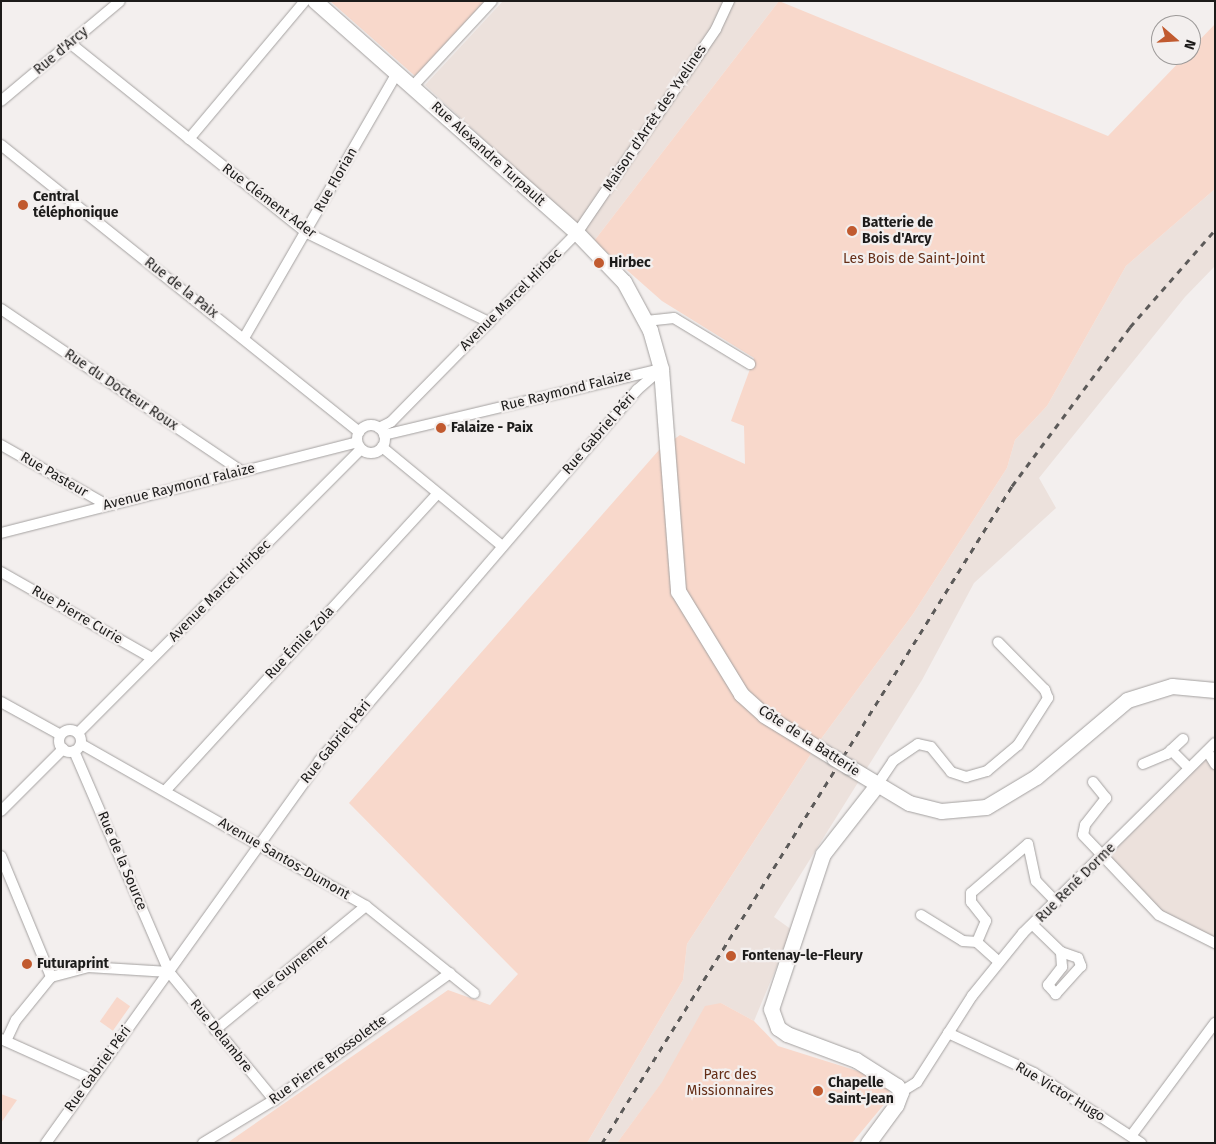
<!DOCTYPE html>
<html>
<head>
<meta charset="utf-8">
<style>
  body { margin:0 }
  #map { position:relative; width:1216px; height:1144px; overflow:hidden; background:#f3efee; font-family:"Fira Sans",sans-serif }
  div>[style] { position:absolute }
  .built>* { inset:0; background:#ece1dc }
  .green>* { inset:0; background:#f8d8cb; transform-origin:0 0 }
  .roads { filter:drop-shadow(0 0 1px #a4a1a0) drop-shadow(0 0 1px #a4a1a0) }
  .street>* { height:10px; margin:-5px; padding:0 5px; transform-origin:5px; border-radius:5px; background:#fff }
  .street>.ring { margin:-5px; padding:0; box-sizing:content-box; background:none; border:10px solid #fff; border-radius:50% }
  .secondary>* { height:15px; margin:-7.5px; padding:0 7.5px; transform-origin:7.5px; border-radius:7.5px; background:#fff }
  .rail>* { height:3px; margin-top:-1.5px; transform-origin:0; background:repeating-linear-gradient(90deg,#5c5a59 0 6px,transparent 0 12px) }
  .bridges { filter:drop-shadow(0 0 1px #a4a1a0) drop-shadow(0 0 1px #a4a1a0) }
  .secondary-bridge>* { height:15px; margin:-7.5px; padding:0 7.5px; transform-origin:7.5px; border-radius:7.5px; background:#fff }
  .dots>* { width:14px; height:14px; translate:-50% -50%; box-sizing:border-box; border:2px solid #f3efee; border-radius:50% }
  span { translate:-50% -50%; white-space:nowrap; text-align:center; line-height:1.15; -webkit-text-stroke:4.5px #f3efee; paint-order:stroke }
  .street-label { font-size:14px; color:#1c1b1a }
  .poi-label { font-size:14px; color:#1c1b1a; font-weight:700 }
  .left { translate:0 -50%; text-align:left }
  .park-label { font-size:14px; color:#652e17 }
  .frame { position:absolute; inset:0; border:2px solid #1c1b1a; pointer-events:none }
  .north { position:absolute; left:1151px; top:15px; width:50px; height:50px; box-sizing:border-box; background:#f3efee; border:1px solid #9d9a99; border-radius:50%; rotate:109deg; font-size:14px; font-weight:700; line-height:20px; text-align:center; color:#1c1b1a }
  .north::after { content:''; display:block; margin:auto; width:18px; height:22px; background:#c15a2f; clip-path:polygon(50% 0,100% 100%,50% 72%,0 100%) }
</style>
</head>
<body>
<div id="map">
  <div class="built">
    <div style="clip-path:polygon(503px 1px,779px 1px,594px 241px,425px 85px)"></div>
    <div style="clip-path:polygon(1215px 189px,1215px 266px,1185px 297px,1039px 478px,1056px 508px,974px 583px,922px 680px,774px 917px,792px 930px,754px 1021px,721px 1003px,617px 1143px,587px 1143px,683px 980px,687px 944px,818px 743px,913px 614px,1007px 468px,1015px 440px,1047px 406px,1126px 266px)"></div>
    <div style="clip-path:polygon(1215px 748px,1215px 939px,1167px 916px,1112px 862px,1112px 853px)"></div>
  </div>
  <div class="green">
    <div style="clip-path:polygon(330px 1px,485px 1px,415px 76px)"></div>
    <div style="clip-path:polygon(779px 1px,1108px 136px,1186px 55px,1191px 55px,1191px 49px,1215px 24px,1215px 189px,1126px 266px,1047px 406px,1015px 440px,1007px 468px,913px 614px,818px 743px,687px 944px,683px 980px,587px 1143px,227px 1143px,448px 990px,490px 1005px,518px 974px,349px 803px,659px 450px,680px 435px,745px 464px,744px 426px,731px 421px,754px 358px,662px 301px,594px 241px)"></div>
    <div style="left:117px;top:997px;width:16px;height:30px;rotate:35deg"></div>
    <div style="clip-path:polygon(721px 1003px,754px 1021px,778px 1046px,864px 1073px,888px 1088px,891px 1096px,852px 1143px,617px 1143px,662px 1082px,705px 1006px)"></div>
    <div style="clip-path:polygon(1px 1094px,17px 1100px,1px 1123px)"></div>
  </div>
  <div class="roads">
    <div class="street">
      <div style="left:71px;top:44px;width:302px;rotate:38.7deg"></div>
      <div style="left:307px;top:233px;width:203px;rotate:26.1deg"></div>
      <div style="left:413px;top:86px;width:116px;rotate:-47.1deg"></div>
      <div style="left:1px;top:101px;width:155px;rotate:-40deg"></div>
      <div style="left:189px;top:139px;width:180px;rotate:-50deg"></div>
      <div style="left:1px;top:145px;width:459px;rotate:38.7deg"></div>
      <div style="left:1px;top:309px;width:290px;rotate:34deg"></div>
      <div style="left:646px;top:321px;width:28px;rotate:-6deg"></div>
      <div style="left:674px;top:318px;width:89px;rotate:31.2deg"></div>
      <div style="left:244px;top:338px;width:306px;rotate:-60deg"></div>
      <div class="ring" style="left:357px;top:425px;width:18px;height:18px"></div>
      <div style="left:379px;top:428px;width:13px;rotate:-27deg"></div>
      <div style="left:391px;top:422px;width:265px;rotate:-45.5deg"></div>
      <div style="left:577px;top:233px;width:247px;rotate:-55.7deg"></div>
      <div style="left:716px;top:29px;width:31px;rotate:-65deg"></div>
      <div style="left:384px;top:435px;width:284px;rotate:-13.4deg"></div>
      <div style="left:1px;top:445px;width:122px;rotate:29.5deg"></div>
      <div style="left:382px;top:447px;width:156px;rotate:39.5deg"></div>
      <div style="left:1px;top:533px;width:367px;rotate:-14.3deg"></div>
      <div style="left:1px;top:572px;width:174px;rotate:29.7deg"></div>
      <div style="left:1px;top:702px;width:68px;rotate:28.8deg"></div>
      <div class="ring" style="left:59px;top:730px;width:12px;height:12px"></div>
      <div style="left:78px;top:733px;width:401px;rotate:-45.1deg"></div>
      <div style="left:81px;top:744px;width:328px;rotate:29.6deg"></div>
      <div style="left:366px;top:906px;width:139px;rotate:38.9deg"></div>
      <div style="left:1171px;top:750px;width:25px;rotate:45deg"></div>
      <div style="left:74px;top:751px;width:241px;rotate:66.7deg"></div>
      <div style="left:169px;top:972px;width:166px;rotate:50.6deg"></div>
      <div style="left:1209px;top:754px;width:12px;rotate:59deg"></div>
      <div style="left:1143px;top:764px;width:26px;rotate:-23deg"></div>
      <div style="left:1167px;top:754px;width:22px;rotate:-43deg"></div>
      <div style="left:1093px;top:782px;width:21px;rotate:51deg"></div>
      <div style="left:1106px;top:798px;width:34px;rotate:128deg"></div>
      <div style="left:1085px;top:825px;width:10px;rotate:101deg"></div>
      <div style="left:1083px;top:835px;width:110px;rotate:46.5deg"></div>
      <div style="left:1159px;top:915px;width:63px;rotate:26.6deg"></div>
      <div style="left:877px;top:785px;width:29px;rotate:-56deg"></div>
      <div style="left:893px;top:761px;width:30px;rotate:-34deg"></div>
      <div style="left:918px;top:744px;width:13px;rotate:13deg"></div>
      <div style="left:931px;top:747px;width:32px;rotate:51deg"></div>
      <div style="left:951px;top:772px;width:16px;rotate:18deg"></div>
      <div style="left:966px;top:777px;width:22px;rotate:-16deg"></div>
      <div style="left:987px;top:771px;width:40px;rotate:-40deg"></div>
      <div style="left:1018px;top:745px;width:56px;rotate:-57.4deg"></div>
      <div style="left:1048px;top:698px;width:9px;rotate:-111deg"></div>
      <div style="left:1045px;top:690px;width:67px;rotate:-134.4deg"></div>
      <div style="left:165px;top:791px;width:401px;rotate:-47.5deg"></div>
      <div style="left:1px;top:811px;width:88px;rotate:-45deg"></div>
      <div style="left:1px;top:856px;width:131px;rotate:67.5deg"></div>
      <div style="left:921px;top:915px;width:49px;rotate:31.8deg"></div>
      <div style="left:963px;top:941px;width:14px;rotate:4deg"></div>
      <div style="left:1033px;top:925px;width:39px;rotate:44deg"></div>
      <div style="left:1061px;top:952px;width:18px;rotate:19deg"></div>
      <div style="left:1078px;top:958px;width:9px;rotate:69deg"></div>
      <div style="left:1081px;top:966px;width:38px;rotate:132deg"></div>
      <div style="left:1056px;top:994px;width:12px;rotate:-132deg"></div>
      <div style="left:1048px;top:985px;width:23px;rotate:-52deg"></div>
      <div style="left:1062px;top:967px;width:15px;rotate:-94deg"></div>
      <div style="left:999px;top:962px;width:30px;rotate:-138deg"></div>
      <div style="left:977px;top:942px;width:23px;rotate:-67deg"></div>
      <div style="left:986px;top:921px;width:24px;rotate:-128deg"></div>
      <div style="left:971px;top:902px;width:9px;rotate:-90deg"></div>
      <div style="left:971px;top:893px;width:75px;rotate:-40.7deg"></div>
      <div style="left:1028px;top:844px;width:38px;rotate:78deg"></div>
      <div style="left:1036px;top:881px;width:29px;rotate:46deg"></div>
      <div style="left:215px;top:1030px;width:195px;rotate:-39.4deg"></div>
      <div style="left:948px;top:1033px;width:95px;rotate:24.9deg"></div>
      <div style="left:1034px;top:1073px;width:128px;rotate:33.2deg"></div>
      <div style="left:1px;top:1039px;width:98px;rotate:24.2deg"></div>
      <div style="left:6px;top:1041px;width:23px;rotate:-65deg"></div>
      <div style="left:16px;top:1020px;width:55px;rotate:-50.9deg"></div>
      <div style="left:51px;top:977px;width:38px;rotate:-15deg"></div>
      <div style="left:88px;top:967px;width:81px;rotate:3.5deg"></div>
      <div style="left:901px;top:1092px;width:19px;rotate:-32deg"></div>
      <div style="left:917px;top:1082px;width:102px;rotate:-57.4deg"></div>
      <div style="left:972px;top:996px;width:81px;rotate:-51deg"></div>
      <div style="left:1023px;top:933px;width:270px;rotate:-44.7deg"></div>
      <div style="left:1131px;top:1136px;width:141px;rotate:-53.4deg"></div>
      <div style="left:46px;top:1143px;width:470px;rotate:-54.4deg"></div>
      <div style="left:319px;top:761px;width:489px;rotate:-49.4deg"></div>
      <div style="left:637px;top:390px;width:32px;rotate:-41deg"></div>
      <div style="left:203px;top:1143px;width:83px;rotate:-31.2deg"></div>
      <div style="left:274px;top:1100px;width:217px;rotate:-35.8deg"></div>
    </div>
    <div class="secondary">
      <div style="left:315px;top:1px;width:350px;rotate:41.5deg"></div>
      <div style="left:577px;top:233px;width:68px;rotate:46.2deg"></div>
      <div style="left:624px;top:282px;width:55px;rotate:61.6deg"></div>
      <div style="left:650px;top:330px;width:41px;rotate:74.2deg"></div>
      <div style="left:661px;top:369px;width:223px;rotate:85.6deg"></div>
      <div style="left:678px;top:591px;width:121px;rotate:58.5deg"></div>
      <div style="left:741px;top:694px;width:31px;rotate:42deg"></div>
      <div style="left:764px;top:715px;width:82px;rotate:31.6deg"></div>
      <div style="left:849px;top:767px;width:70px;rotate:31deg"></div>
      <div style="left:909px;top:803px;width:33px;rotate:14deg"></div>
      <div style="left:941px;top:811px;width:45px;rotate:-5.1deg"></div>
      <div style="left:986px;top:807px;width:58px;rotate:-31deg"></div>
      <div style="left:1036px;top:777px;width:119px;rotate:-40.2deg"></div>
      <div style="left:1127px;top:700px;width:47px;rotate:-17.3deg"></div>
      <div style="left:1172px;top:686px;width:43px;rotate:5.3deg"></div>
      <div style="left:868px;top:1143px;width:47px;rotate:-53.6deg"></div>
      <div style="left:896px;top:1105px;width:14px;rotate:-69deg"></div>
      <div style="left:901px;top:1092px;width:7px;rotate:-124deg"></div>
      <div style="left:897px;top:1086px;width:49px;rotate:-147.6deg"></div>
      <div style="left:856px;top:1060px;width:74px;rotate:-159.4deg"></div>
      <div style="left:787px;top:1034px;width:11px;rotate:-146deg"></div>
      <div style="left:778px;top:1028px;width:20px;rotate:-110deg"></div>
      <div style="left:771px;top:1009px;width:163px;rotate:-71.5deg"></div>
      <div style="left:823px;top:854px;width:88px;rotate:-52deg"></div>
    </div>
  </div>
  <div class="rail">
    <div style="left:602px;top:1143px;width:774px;rotate:-58.03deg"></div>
    <div style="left:1012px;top:486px;width:198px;rotate:-53.4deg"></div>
    <div style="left:1130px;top:327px;width:129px;rotate:-48.8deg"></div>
  </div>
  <div class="bridges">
    <div class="secondary-bridge">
      <div style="left:834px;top:758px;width:17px;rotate:31deg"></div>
    </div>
  </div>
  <div class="dots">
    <div style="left:23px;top:205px;background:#c15a2f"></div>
    <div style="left:852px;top:231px;background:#c15a2f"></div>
    <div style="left:599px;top:263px;background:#c15a2f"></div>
    <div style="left:441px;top:428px;background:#c15a2f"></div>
    <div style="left:731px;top:956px;background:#c15a2f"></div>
    <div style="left:27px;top:964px;background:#c15a2f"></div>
    <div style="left:818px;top:1091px;background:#c15a2f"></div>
  </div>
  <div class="street-label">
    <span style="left:61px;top:51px;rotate:-40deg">Rue d'Arcy</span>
    <span style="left:655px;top:118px;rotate:-56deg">Maison d'Arrêt des Yvelines</span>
    <span style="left:488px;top:154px;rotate:42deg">Rue Alexandre Turpault</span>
    <span style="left:336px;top:180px;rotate:-60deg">Rue Florian</span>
    <span style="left:269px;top:201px;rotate:37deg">Rue Clément Ader</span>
    <span style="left:181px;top:288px;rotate:38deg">Rue de la Paix</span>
    <span style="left:511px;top:300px;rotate:-45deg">Avenue Marcel Hirbec</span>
    <span style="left:121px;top:390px;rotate:34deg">Rue du Docteur Roux</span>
    <span style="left:566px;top:391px;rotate:-14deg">Rue Raymond Falaize</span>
    <span style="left:599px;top:434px;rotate:-49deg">Rue Gabriel Péri</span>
    <span style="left:54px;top:475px;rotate:30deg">Rue Pasteur</span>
    <span style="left:179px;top:487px;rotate:-14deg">Avenue Raymond Falaize</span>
    <span style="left:220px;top:591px;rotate:-45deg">Avenue Marcel Hirbec</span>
    <span style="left:77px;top:615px;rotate:30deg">Rue Pierre Curie</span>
    <span style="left:300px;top:643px;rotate:-47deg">Rue Émile Zola</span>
    <span style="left:809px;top:741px;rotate:33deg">Côte de la Batterie</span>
    <span style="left:336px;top:742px;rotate:-51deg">Rue Gabriel Péri</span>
    <span style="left:284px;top:859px;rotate:30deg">Avenue Santos-Dumont</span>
    <span style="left:122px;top:861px;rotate:67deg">Rue de la Source</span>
    <span style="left:1076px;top:883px;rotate:-45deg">Rue René Dorme</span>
    <span style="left:291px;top:968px;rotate:-39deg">Rue Guynemer</span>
    <span style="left:221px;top:1036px;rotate:51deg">Rue Delambre</span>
    <span style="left:328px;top:1060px;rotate:-36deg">Rue Pierre Brossolette</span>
    <span style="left:98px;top:1069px;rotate:-54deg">Rue Gabriel Péri</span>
    <span style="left:1060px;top:1092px;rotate:31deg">Rue Victor Hugo</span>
  </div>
  <div class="poi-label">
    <span class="left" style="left:33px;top:205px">Central<br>téléphonique</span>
    <span class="left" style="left:862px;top:231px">Batterie de<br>Bois d'Arcy</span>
    <span class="left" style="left:609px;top:263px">Hirbec</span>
    <span class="left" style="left:451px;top:428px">Falaize - Paix</span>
    <span class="left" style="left:742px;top:956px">Fontenay-le-Fleury</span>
    <span class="left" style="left:37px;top:964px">Futuraprint</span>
    <span class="left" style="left:828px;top:1091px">Chapelle<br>Saint-Jean</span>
  </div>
  <div class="park-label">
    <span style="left:914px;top:259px">Les Bois de Saint-Joint</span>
    <span style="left:730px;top:1083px">Parc des<br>Missionnaires</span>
  </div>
  <div class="frame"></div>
  <div class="north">N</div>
</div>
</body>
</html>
